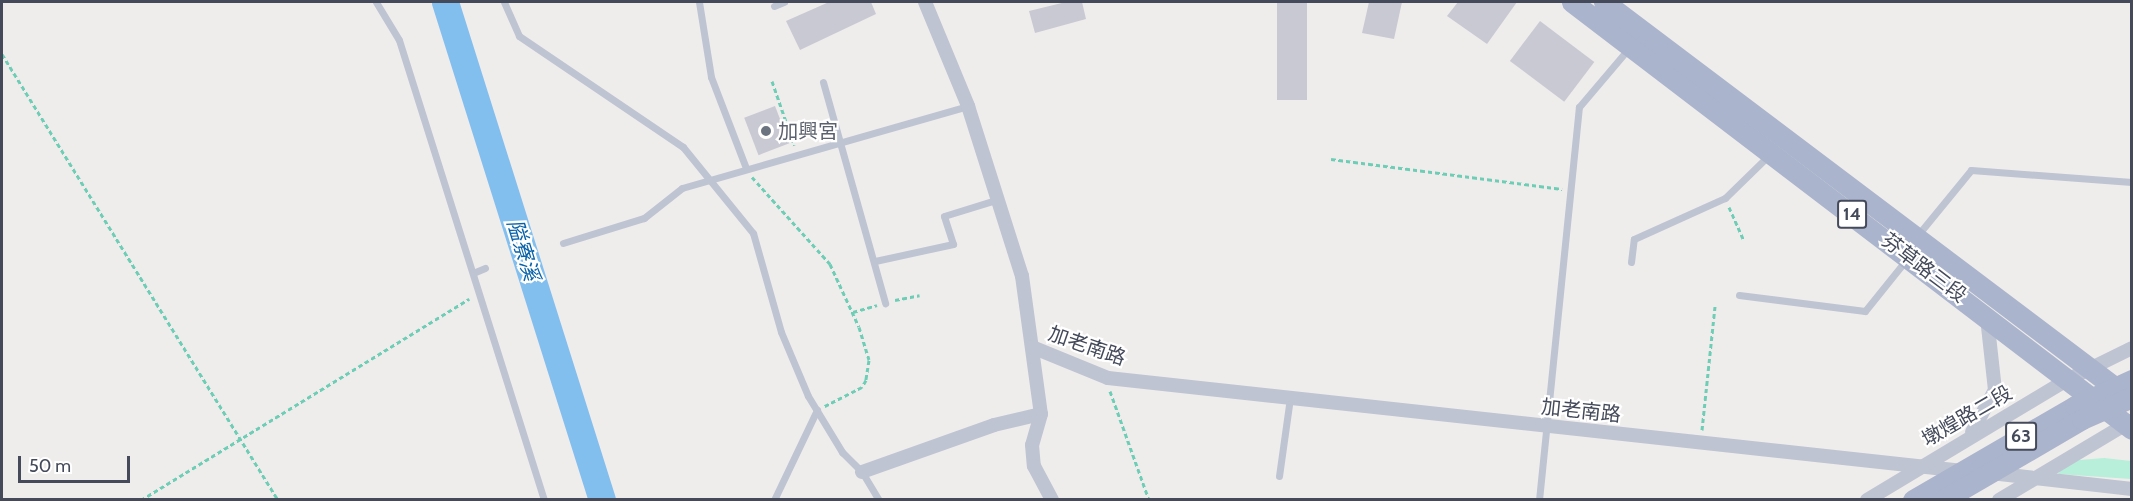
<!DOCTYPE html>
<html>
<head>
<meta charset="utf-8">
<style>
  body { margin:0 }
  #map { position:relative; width:2133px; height:501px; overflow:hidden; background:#efecec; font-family:Cabin,"Noto Sans TC",sans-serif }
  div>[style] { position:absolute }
  .green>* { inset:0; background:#b7efda }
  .river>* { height:27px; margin:-13.5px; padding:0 13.5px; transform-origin:13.5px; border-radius:13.5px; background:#83bfee }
  .building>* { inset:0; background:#c8c9d2; transform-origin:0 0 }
  .path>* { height:3px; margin-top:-1.5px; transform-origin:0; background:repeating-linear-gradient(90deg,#6eceb5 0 4.5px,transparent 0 7.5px) }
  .service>* { height:7px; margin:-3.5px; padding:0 3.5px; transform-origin:3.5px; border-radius:3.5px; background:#bec4d2 }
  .minor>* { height:14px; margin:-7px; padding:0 7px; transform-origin:7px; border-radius:7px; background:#bec4d2 }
  .primary>* { height:21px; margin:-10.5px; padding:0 10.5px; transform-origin:10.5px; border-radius:10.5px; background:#aab4cc }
  .primary-bridge>* { height:21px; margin:-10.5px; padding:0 10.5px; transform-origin:10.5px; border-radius:10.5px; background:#aab4cc }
  .dots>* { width:16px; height:16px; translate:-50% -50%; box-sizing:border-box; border:3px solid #fff; border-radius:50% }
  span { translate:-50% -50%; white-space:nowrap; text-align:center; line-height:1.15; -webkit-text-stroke:4.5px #fff; paint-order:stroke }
  .shield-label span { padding:2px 4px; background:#fff; border:2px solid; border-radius:4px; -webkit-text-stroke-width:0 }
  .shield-label { font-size:18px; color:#444a5a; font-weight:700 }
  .worship-label { font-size:20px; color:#5b616d }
  .left { translate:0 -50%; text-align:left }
  .street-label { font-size:20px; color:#444a5a }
  .water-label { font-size:21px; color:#0862a9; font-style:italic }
  .frame { position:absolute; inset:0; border:3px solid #444a5a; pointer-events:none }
  .scale { position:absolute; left:18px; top:456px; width:112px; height:27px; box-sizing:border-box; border:3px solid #444a5a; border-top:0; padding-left:8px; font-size:18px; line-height:21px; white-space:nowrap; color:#444a5a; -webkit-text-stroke:4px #fff; paint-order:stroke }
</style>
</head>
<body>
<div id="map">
  <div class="green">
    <div style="clip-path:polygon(2104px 458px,2131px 461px,2131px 479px,2058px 474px,2068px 461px)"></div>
  </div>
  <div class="river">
    <div style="left:445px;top:2px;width:522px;rotate:72.5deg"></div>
  </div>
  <div class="building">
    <div style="clip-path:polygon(829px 2px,871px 2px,876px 14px,800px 50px,786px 21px)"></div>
    <div style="clip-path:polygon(1066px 2px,1082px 2px,1086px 19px,1035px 33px,1029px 11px)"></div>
    <div style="left:1277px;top:2px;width:30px;height:98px"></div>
    <div style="clip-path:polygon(1369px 2px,1402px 2px,1394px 39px,1362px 33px)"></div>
    <div style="clip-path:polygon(1458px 2px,1517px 2px,1487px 44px,1447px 16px)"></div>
    <div style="left:1540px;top:21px;width:68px;height:50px;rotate:37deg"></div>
    <div style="left:775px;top:106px;width:40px;height:33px;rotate:69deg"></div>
  </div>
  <div class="path">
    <div style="left:2px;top:54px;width:524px;rotate:58.25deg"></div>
    <div style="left:772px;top:81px;width:68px;rotate:71deg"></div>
    <div style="left:1331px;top:159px;width:233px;rotate:7.4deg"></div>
    <div style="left:752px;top:177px;width:117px;rotate:48.1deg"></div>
    <div style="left:830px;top:264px;width:69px;rotate:65.3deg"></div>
    <div style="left:859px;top:327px;width:34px;rotate:73deg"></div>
    <div style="left:869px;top:360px;width:20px;rotate:99deg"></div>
    <div style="left:866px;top:380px;width:8px;rotate:120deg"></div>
    <div style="left:862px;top:387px;width:42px;rotate:152.8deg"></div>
    <div style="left:1729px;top:207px;width:37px;rotate:66deg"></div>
    <div style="left:895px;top:300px;width:25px;rotate:-11deg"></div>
    <div style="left:853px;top:312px;width:25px;rotate:-16deg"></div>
    <div style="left:1110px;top:391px;width:116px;rotate:70.3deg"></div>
    <div style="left:1702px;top:430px;width:125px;rotate:-84deg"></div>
    <div style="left:141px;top:500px;width:385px;rotate:-31.5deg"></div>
  </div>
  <div class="service">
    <div style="left:376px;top:2px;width:44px;rotate:58.8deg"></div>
    <div style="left:399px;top:40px;width:482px;rotate:72.5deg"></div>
    <div style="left:504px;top:2px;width:37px;rotate:66deg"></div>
    <div style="left:519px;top:36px;width:198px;rotate:34.1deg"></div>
    <div style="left:683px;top:147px;width:111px;rotate:50.9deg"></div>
    <div style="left:753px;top:233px;width:103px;rotate:74.2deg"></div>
    <div style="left:781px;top:332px;width:69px;rotate:67.1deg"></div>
    <div style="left:808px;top:396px;width:66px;rotate:58.7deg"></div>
    <div style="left:842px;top:452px;width:28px;rotate:45deg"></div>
    <div style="left:862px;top:472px;width:33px;rotate:59deg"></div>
    <div style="left:699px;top:2px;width:76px;rotate:80.9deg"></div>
    <div style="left:711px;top:77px;width:97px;rotate:69deg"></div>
    <div style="left:774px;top:6px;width:11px;rotate:-22deg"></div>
    <div style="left:823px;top:82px;width:230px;rotate:74.3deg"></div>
    <div style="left:1917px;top:236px;width:85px;rotate:-50.7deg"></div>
    <div style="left:1971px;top:170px;width:161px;rotate:4.3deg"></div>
    <div style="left:563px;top:243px;width:85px;rotate:-17.2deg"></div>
    <div style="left:644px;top:218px;width:48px;rotate:-38.3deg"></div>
    <div style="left:682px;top:188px;width:298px;rotate:-16deg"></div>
    <div style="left:875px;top:261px;width:80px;rotate:-12.3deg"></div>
    <div style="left:953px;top:244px;width:29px;rotate:-108deg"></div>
    <div style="left:944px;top:216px;width:58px;rotate:-17.2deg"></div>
    <div style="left:1631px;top:262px;width:23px;rotate:-83deg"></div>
    <div style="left:1634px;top:239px;width:100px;rotate:-24.3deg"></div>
    <div style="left:1725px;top:198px;width:62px;rotate:-44.3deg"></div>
    <div style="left:473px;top:273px;width:13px;rotate:-23deg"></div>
    <div style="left:1739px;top:295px;width:127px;rotate:7.2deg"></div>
    <div style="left:1865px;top:311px;width:65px;rotate:-51.2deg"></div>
    <div style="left:1279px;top:476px;width:79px;rotate:-82deg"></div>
    <div style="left:774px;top:500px;width:100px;rotate:-64.5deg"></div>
    <div style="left:1539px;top:500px;width:395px;rotate:-84.2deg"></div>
    <div style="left:1579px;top:107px;width:77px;rotate:-49.7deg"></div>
  </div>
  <div class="minor">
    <div style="left:925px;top:2px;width:113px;rotate:67.5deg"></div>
    <div style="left:968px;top:106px;width:178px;rotate:72.4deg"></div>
    <div style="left:1022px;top:276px;width:139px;rotate:82.2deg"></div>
    <div style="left:1041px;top:414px;width:32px;rotate:106deg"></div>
    <div style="left:1032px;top:445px;width:21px;rotate:85deg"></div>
    <div style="left:1034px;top:466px;width:38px;rotate:62deg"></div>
    <div style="left:1032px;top:347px;width:82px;rotate:22.2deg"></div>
    <div style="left:1108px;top:378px;width:860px;rotate:6.21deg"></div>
    <div style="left:1972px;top:432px;width:48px;rotate:-61.3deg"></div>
    <div style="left:1995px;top:390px;width:73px;rotate:-96.3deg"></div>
    <div style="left:862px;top:472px;width:140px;rotate:-19.6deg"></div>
    <div style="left:994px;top:425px;width:48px;rotate:-13.2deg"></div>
    <div style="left:1991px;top:473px;width:142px;rotate:6.5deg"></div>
    <div style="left:1867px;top:500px;width:233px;rotate:-31deg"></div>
    <div style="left:2067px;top:380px;width:72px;rotate:-26.2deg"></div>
    <div style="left:1999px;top:500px;width:154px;rotate:-30.9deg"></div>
  </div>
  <div class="primary">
    <div style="left:1572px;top:2px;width:704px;rotate:37.33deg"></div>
    <div style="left:1604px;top:2px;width:658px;rotate:37.03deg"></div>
  </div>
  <div class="primary-bridge">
    <div style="left:1913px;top:500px;width:187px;rotate:-30.1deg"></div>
    <div style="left:2075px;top:406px;width:63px;rotate:-24.5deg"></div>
    <div style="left:1943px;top:500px;width:161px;rotate:-30.2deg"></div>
    <div style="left:2082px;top:419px;width:55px;rotate:-23.7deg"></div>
  </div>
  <div class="dots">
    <div style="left:766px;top:131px;background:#6b7280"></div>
  </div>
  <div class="shield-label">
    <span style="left:1852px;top:214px">14</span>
    <span style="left:2021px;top:436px">63</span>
  </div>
  <div class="worship-label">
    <span class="left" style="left:778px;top:131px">加興宮</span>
  </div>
  <div class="street-label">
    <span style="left:1924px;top:268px;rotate:37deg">芬草路三段</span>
    <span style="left:1087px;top:346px;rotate:19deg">加老南路</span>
    <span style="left:1581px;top:411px;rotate:6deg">加老南路</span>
    <span style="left:1967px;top:416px;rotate:-30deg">墩煌路二段</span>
  </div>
  <div class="water-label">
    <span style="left:523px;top:250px;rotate:73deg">隘寮溪</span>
  </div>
  <div class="frame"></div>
  <div class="scale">50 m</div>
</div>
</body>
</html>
